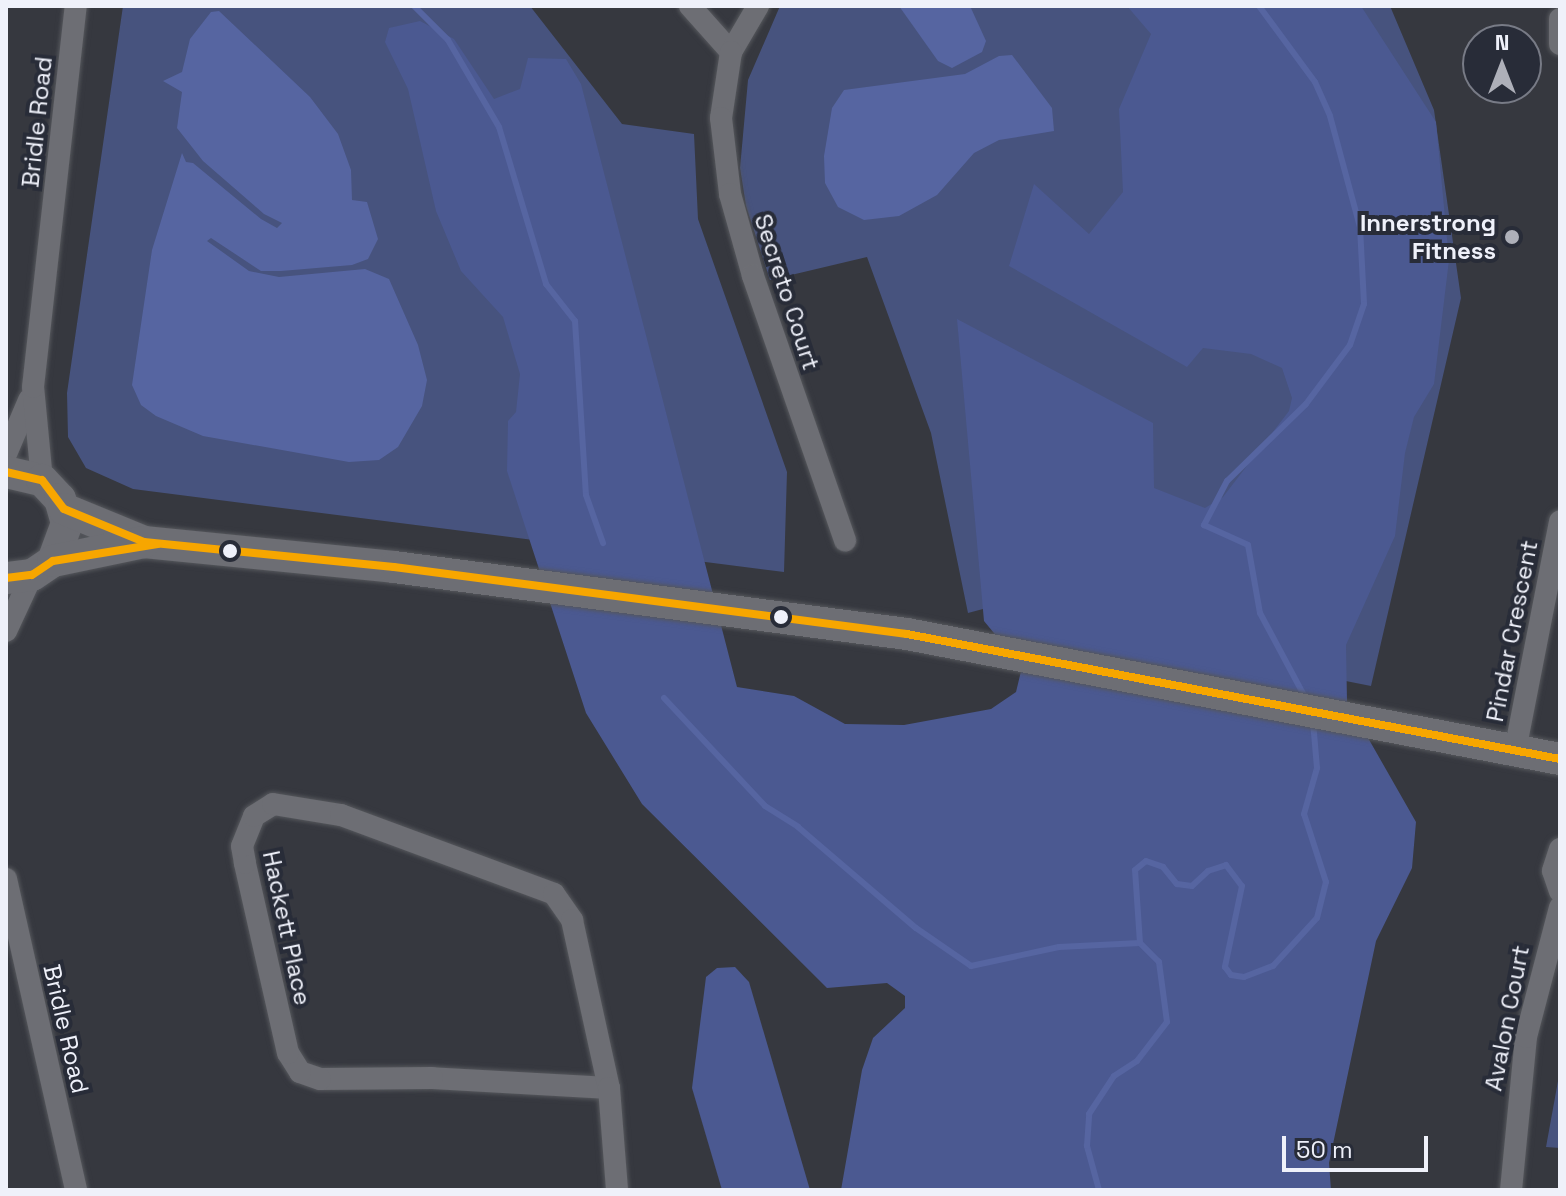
<!DOCTYPE html>
<html>
<head>
<meta charset="utf-8">
<style>
  body { margin:0 }
  #map { position:relative; width:1566px; height:1196px; overflow:hidden; background:#36383f; font-family:"Space Grotesk",sans-serif }
  div>[style] { position:absolute }
  .green>* { inset:0; background:#47537e }
  .forest>* { inset:0; background:#4b5991 }
  .water>* { inset:0; background:#5665a1 }
  .stream>* { height:6px; margin:-3px; padding:0 3px; transform-origin:3px; border-radius:3px; background:#5665a1 }
  .roads { filter:drop-shadow(0 0 2px #55575c) drop-shadow(0 0 2px #55575c) }
  .street>* { height:22px; margin:-11px; padding:0 11px; transform-origin:11px; border-radius:11px; background:#6d6e74 }
  .secondary>* { height:32px; margin:-16px; padding:0 16px; transform-origin:16px; border-radius:16px; background:#6d6e74 }
  .bus-1>* { height:8px; margin:-4px; padding:0 4px; transform-origin:4px; border-radius:4px; background:#f7a600 }
  .dots>* { width:22px; height:22px; translate:-50% -50%; box-sizing:border-box; border:4px solid #282c38; border-radius:50% }
  span { translate:-50% -50%; white-space:nowrap; text-align:center; line-height:1.15; -webkit-text-stroke:8px #282c38; paint-order:stroke }
  .street-label { font-size:24px; color:#eff1fa }
  .poi-label { font-size:24px; color:#eff1fa; font-weight:700 }
  .right { translate:-100% -50%; text-align:right }
  .frame { position:absolute; inset:0; border:8px solid #eff1fa; pointer-events:none }
  .north { position:absolute; left:1462px; top:24px; width:80px; height:80px; box-sizing:border-box; background:#282c38; border:2px solid #787b86; border-radius:50%; rotate:0deg; font-size:22px; font-weight:700; line-height:32px; text-align:center; color:#eff1fa }
  .north::after { content:''; display:block; margin:auto; width:28px; height:36px; background:#aeb0b9; clip-path:polygon(50% 0,100% 100%,50% 72%,0 100%) }
  .scale { position:absolute; left:1282px; top:1136px; width:146px; height:36px; box-sizing:border-box; border:4px solid #eff1fa; border-top:0; padding-left:10px; font-size:24px; line-height:28px; white-space:nowrap; color:#eff1fa; -webkit-text-stroke:6px #282c38; paint-order:stroke }
</style>
</head>
<body>
<div id="map">
  <div class="green">
    <div style="clip-path:polygon(123px 6px,530px 6px,622px 124px,694px 134px,698px 219px,787px 472px,784px 572px,133px 489px,86px 468px,68px 437px,67px 393px)"></div>
    <div style="clip-path:polygon(780px 6px,1390px 6px,1434px 110px,1461px 298px,1371px 686px,983px 609px,968px 613px,931px 433px,867px 257px,770px 280px,746px 206px,740px 168px,748px 80px)"></div>
    <div style="clip-path:polygon(1560px 1070px,1560px 1148px,1546px 1147px)"></div>
  </div>
  <div class="forest">
    <div style="clip-path:polygon(1127px 6px,1361px 6px,1436px 122px,1449px 260px,1434px 384px,1414px 417px,1405px 453px,1395px 536px,1346px 645px,1347px 701px,1416px 822px,1412px 868px,1376px 941px,1329px 1163px,1331px 1190px,841px 1190px,862px 1070px,873px 1038px,905px 1008px,905px 996px,887px 983px,827px 988px,642px 804px,586px 713px,507px 471px,508px 421px,516px 412px,520px 374px,503px 317px,461px 271px,436px 211px,408px 89px,385px 42px,389px 28px,420px 21px,454px 39px,494px 99px,520px 89px,528px 58px,566px 59px,581px 84px,737px 687px,794px 696px,845px 724px,904px 725px,991px 709px,1016px 692px,1022px 667px,984px 621px,957px 319px,1153px 423px,1154px 488px,1205px 508px,1223px 497px,1289px 411px,1292px 398px,1282px 368px,1251px 354px,1203px 348px,1187px 367px,1009px 266px,1034px 184px,1089px 234px,1123px 192px,1119px 109px,1151px 34px)"></div>
    <div style="clip-path:polygon(735px 967px,749px 982px,810px 1190px,722px 1190px,692px 1088px,706px 977px,717px 968px)"></div>
  </div>
  <div class="water">
    <div style="clip-path:polygon(899px 6px,970px 6px,986px 41px,982px 52px,952px 68px,938px 61px)"></div>
    <div style="clip-path:polygon(219px 11px,310px 97px,338px 134px,351px 170px,352px 200px,367px 202px,378px 239px,368px 259px,352px 265px,281px 271px,261px 271px,211px 238px,207px 241px,249px 271px,279px 277px,365px 269px,389px 279px,418px 345px,427px 380px,422px 406px,398px 447px,379px 460px,349px 462px,203px 436px,156px 416px,141px 405px,132px 385px,152px 250px,182px 153px,186px 162px,193px 163px,261px 219px,277px 228px,282px 223px,264px 214px,203px 161px,177px 128px,182px 92px,163px 81px,182px 72px,190px 39px,211px 12px)"></div>
    <div style="clip-path:polygon(1012px 55px,1052px 108px,1054px 131px,999px 140px,974px 153px,937px 195px,899px 216px,864px 220px,838px 207px,825px 183px,824px 156px,832px 108px,844px 90px,965px 74px,999px 56px)"></div>
  </div>
  <div class="stream">
    <div style="left:414px;top:6px;width:48px;rotate:45deg"></div>
    <div style="left:448px;top:40px;width:101px;rotate:59.6deg"></div>
    <div style="left:499px;top:127px;width:164px;rotate:73.3deg"></div>
    <div style="left:546px;top:284px;width:47px;rotate:51.9deg"></div>
    <div style="left:575px;top:321px;width:174px;rotate:86.4deg"></div>
    <div style="left:586px;top:495px;width:51px;rotate:70.5deg"></div>
    <div style="left:1259px;top:6px;width:94px;rotate:53.6deg"></div>
    <div style="left:1315px;top:82px;width:37px;rotate:66deg"></div>
    <div style="left:1330px;top:116px;width:115px;rotate:74.9deg"></div>
    <div style="left:1360px;top:227px;width:77px;rotate:87deg"></div>
    <div style="left:1364px;top:304px;width:43px;rotate:108.9deg"></div>
    <div style="left:1350px;top:345px;width:74px;rotate:126.7deg"></div>
    <div style="left:1306px;top:404px;width:110px;rotate:135.7deg"></div>
    <div style="left:1227px;top:481px;width:50px;rotate:117.6deg"></div>
    <div style="left:1204px;top:525px;width:48px;rotate:24.4deg"></div>
    <div style="left:1248px;top:545px;width:69px;rotate:80deg"></div>
    <div style="left:1260px;top:613px;width:98px;rotate:61.9deg"></div>
    <div style="left:664px;top:698px;width:148px;rotate:46.9deg"></div>
    <div style="left:765px;top:806px;width:39px;rotate:32deg"></div>
    <div style="left:798px;top:827px;width:155px;rotate:40.6deg"></div>
    <div style="left:916px;top:928px;width:67px;rotate:34.6deg"></div>
    <div style="left:971px;top:966px;width:90px;rotate:-12.2deg"></div>
    <div style="left:1059px;top:947px;width:81px;rotate:-2.8deg"></div>
    <div style="left:1099px;top:1190px;width:46px;rotate:-105.3deg"></div>
    <div style="left:1087px;top:1146px;width:32px;rotate:-86deg"></div>
    <div style="left:1089px;top:1114px;width:45px;rotate:-56.7deg"></div>
    <div style="left:1114px;top:1076px;width:27px;rotate:-33deg"></div>
    <div style="left:1137px;top:1061px;width:49px;rotate:-52.4deg"></div>
    <div style="left:1167px;top:1022px;width:61px;rotate:-97.6deg"></div>
    <div style="left:1159px;top:962px;width:27px;rotate:-135deg"></div>
    <div style="left:1140px;top:943px;width:73px;rotate:-93.9deg"></div>
    <div style="left:1135px;top:870px;width:14px;rotate:-39deg"></div>
    <div style="left:1146px;top:861px;width:18px;rotate:19deg"></div>
    <div style="left:1163px;top:867px;width:22px;rotate:51deg"></div>
    <div style="left:1177px;top:884px;width:15px;rotate:8deg"></div>
    <div style="left:1192px;top:886px;width:22px;rotate:-43deg"></div>
    <div style="left:1208px;top:871px;width:19px;rotate:-18deg"></div>
    <div style="left:1226px;top:865px;width:26px;rotate:53deg"></div>
    <div style="left:1242px;top:886px;width:83px;rotate:101.9deg"></div>
    <div style="left:1225px;top:967px;width:10px;rotate:53deg"></div>
    <div style="left:1231px;top:975px;width:13px;rotate:9deg"></div>
    <div style="left:1244px;top:977px;width:31px;rotate:-21deg"></div>
    <div style="left:1273px;top:966px;width:65px;rotate:-47.5deg"></div>
    <div style="left:1317px;top:918px;width:37px;rotate:-76deg"></div>
    <div style="left:1326px;top:882px;width:71px;rotate:-107.9deg"></div>
    <div style="left:1304px;top:814px;width:48px;rotate:-74.2deg"></div>
    <div style="left:1317px;top:768px;width:47px;rotate:-94.9deg"></div>
  </div>
  <div class="roads">
    <div class="street">
      <div style="left:690px;top:6px;width:62px;rotate:48.3deg"></div>
      <div style="left:758px;top:6px;width:53px;rotate:120.4deg"></div>
      <div style="left:731px;top:52px;width:67px;rotate:98.6deg"></div>
      <div style="left:721px;top:118px;width:77px;rotate:83.2deg"></div>
      <div style="left:730px;top:194px;width:85px;rotate:74.3deg"></div>
      <div style="left:753px;top:276px;width:280px;rotate:70.8deg"></div>
      <div style="left:1560px;top:19px;width:25px;rotate:90deg"></div>
      <div style="left:6px;top:454px;width:59px;rotate:-66.9deg"></div>
      <div style="left:42px;top:480px;width:93px;rotate:-95.5deg"></div>
      <div style="left:33px;top:387px;width:383px;rotate:-83.6deg"></div>
      <div style="left:6px;top:631px;width:62px;rotate:-65.1deg"></div>
      <div style="left:1515px;top:751px;width:234px;rotate:-78.9deg"></div>
      <div style="left:1560px;top:849px;width:23px;rotate:108deg"></div>
      <div style="left:1553px;top:871px;width:21px;rotate:71deg"></div>
      <div style="left:6px;top:879px;width:319px;rotate:77.3deg"></div>
      <div style="left:609px;top:1088px;width:177px;rotate:-176.8deg"></div>
      <div style="left:432px;top:1078px;width:112px;rotate:179.5deg"></div>
      <div style="left:320px;top:1079px;width:21px;rotate:-161deg"></div>
      <div style="left:300px;top:1072px;width:22px;rotate:-122deg"></div>
      <div style="left:288px;top:1053px;width:195px;rotate:-102.8deg"></div>
      <div style="left:245px;top:863px;width:17px;rotate:-100deg"></div>
      <div style="left:242px;top:846px;width:32px;rotate:-68deg"></div>
      <div style="left:254px;top:816px;width:22px;rotate:-32deg"></div>
      <div style="left:273px;top:804px;width:69px;rotate:9.2deg"></div>
      <div style="left:341px;top:815px;width:227px;rotate:20.3deg"></div>
      <div style="left:554px;top:894px;width:32px;rotate:55deg"></div>
      <div style="left:572px;top:920px;width:172px;rotate:77.6deg"></div>
      <div style="left:609px;top:1088px;width:102px;rotate:85.5deg"></div>
      <div style="left:1511px;top:1190px;width:154px;rotate:-84.4deg"></div>
      <div style="left:1526px;top:1037px;width:134px;rotate:-75.3deg"></div>
    </div>
    <div class="secondary">
      <div style="left:6px;top:472px;width:37px;rotate:13deg"></div>
      <div style="left:42px;top:480px;width:26px;rotate:47deg"></div>
      <div style="left:60px;top:499px;width:25px;rotate:74deg"></div>
      <div style="left:67px;top:523px;width:40px;rotate:110.2deg"></div>
      <div style="left:53px;top:561px;width:25px;rotate:146deg"></div>
      <div style="left:32px;top:575px;width:26px;rotate:173deg"></div>
      <div style="left:64px;top:509px;width:87px;rotate:22.4deg"></div>
      <div style="left:144px;top:542px;width:251px;rotate:5.7deg"></div>
      <div style="left:394px;top:567px;width:517px;rotate:7.44deg"></div>
      <div style="left:907px;top:634px;width:665px;rotate:10.84deg"></div>
      <div style="left:53px;top:561px;width:93px;rotate:-11.8deg"></div>
    </div>
  </div>
  <div class="bus-1">
    <div style="left:6px;top:472px;width:37px;rotate:13deg"></div>
    <div style="left:42px;top:480px;width:36px;rotate:53deg"></div>
    <div style="left:64px;top:509px;width:87px;rotate:22.4deg"></div>
    <div style="left:144px;top:542px;width:251px;rotate:5.7deg"></div>
    <div style="left:394px;top:567px;width:517px;rotate:7.44deg"></div>
    <div style="left:907px;top:634px;width:665px;rotate:10.84deg"></div>
    <div style="left:6px;top:578px;width:26px;rotate:-7deg"></div>
    <div style="left:32px;top:575px;width:25px;rotate:-34deg"></div>
    <div style="left:53px;top:561px;width:106px;rotate:-9.2deg"></div>
  </div>
  <div class="dots">
    <div style="left:1512px;top:237px;background:#aeb0b9"></div>
    <div style="left:230px;top:551px;background:#eff1fa"></div>
    <div style="left:781px;top:617px;background:#eff1fa"></div>
  </div>
  <div class="street-label">
    <span style="left:37px;top:122px;rotate:-84deg">Bridle Road</span>
    <span style="left:787px;top:292px;rotate:72deg">Secreto Court</span>
    <span style="left:1512px;top:631px;rotate:-79deg">Pindar Crescent</span>
    <span style="left:287px;top:928px;rotate:78deg">Hackett Place</span>
    <span style="left:1507px;top:1018px;rotate:-79deg">Avalon Court</span>
    <span style="left:66px;top:1029px;rotate:77deg">Bridle Road</span>
  </div>
  <div class="poi-label">
    <span class="right" style="left:1496px;top:237px">Innerstrong<br>Fitness</span>
  </div>
  <div class="frame"></div>
  <div class="north">N</div>
  <div class="scale">50 m</div>
</div>
</body>
</html>
